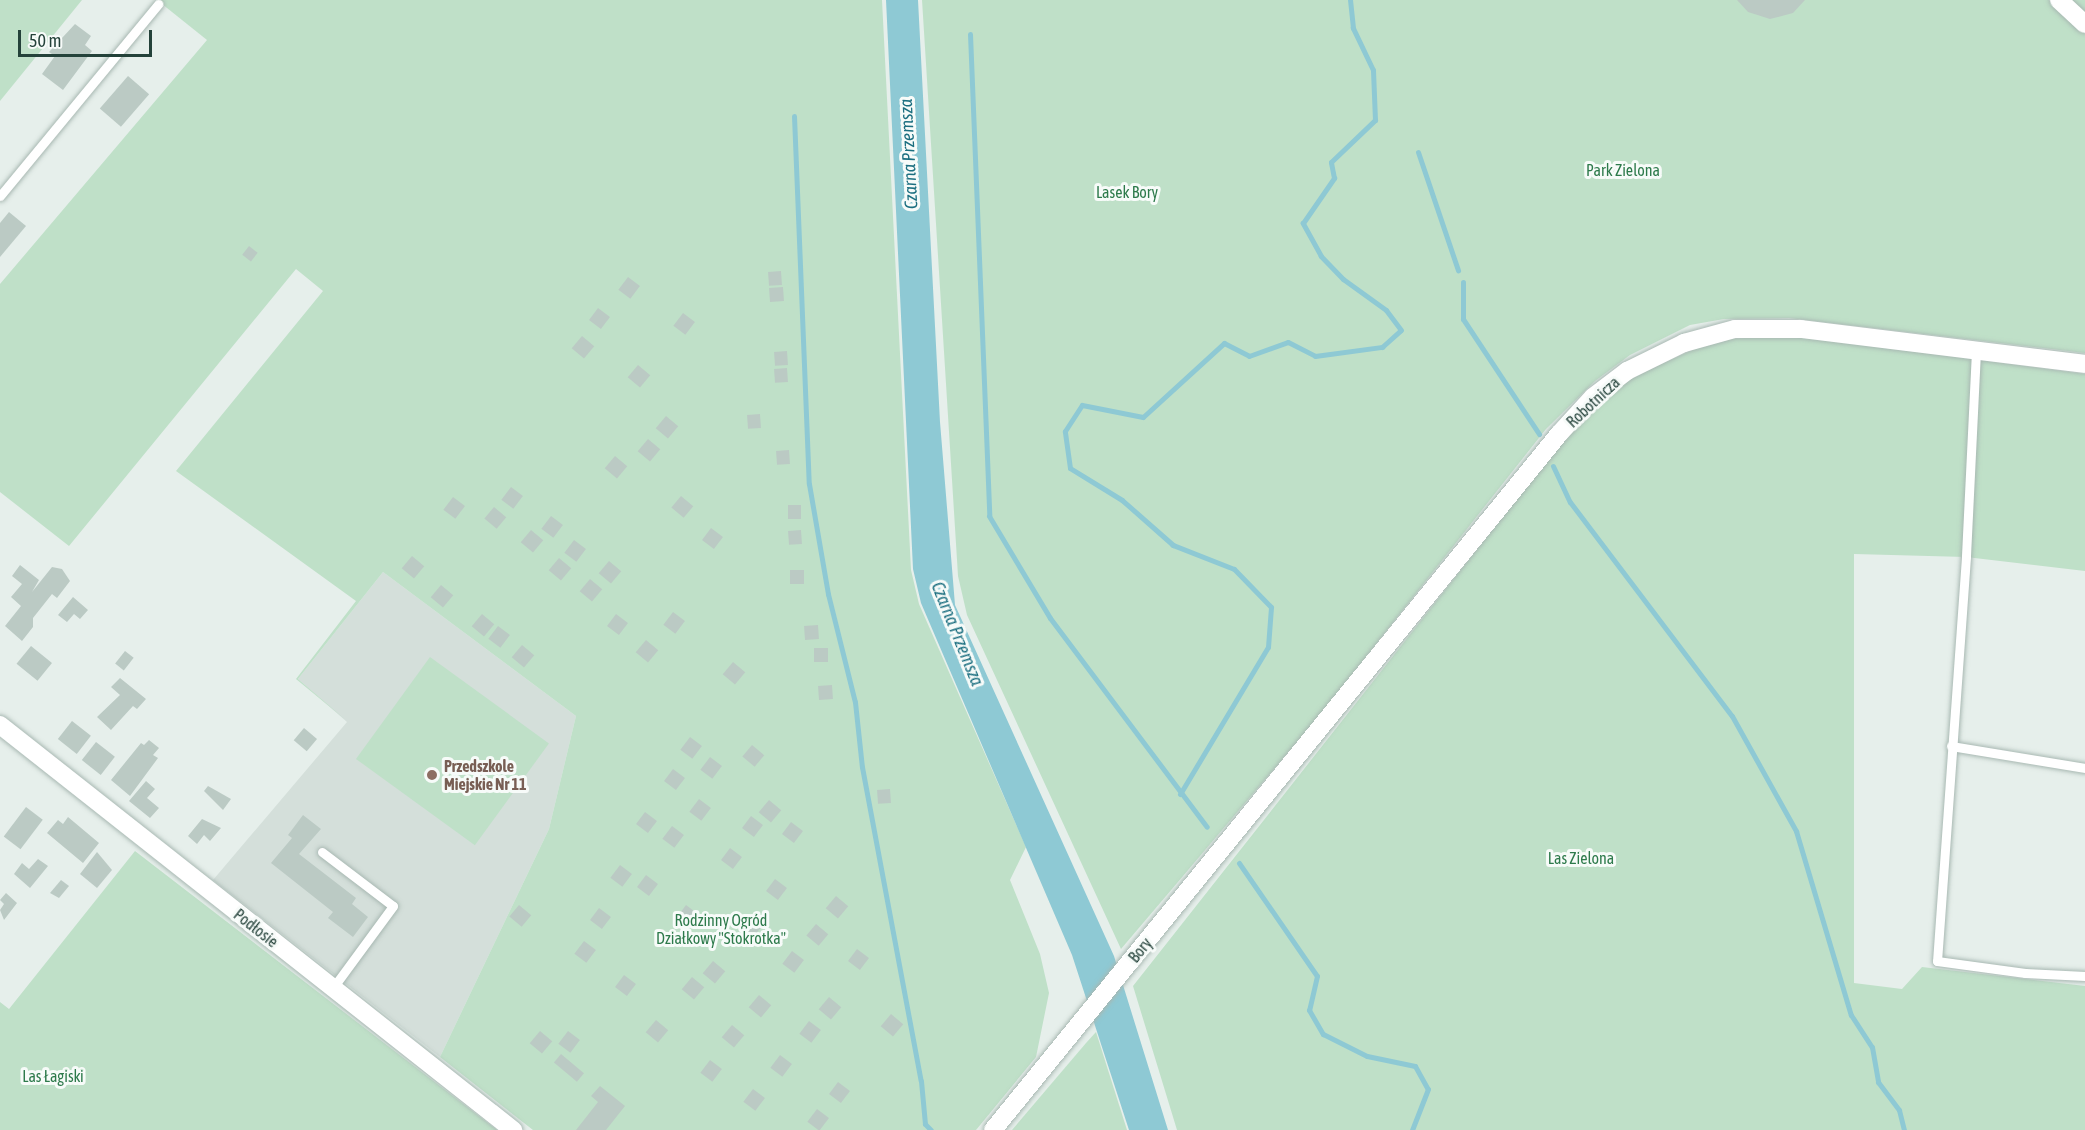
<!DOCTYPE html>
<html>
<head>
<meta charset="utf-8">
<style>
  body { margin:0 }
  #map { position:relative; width:2085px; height:1130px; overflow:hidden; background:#e6efeb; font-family:"Asap Condensed",sans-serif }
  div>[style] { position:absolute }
  .built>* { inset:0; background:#d4dfda }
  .green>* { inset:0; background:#bfe0c8; transform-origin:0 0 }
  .water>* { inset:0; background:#8ec9d4 }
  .stream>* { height:5px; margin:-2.5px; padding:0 2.5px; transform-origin:2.5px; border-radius:2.5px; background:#8ec9d4 }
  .building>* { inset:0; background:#bbcac4; transform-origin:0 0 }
  .roads { filter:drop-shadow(0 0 2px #a8b8b2) drop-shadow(0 0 2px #a8b8b2) }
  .lane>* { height:9px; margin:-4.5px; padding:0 4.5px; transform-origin:4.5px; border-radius:4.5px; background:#fff }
  .street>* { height:18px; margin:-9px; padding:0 9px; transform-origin:9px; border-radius:9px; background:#fff }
  .secondary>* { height:18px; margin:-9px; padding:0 9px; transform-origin:9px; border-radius:9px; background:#fff }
  .dots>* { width:16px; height:16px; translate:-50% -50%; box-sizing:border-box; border:3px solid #f7fbf9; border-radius:50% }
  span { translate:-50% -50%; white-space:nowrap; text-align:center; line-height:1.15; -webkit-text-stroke:6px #f7fbf9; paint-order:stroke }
  .park-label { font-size:16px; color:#2d7a4b }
  .street-label { font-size:16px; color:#24423a }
  .education-label { font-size:16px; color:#785e54; font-weight:700 }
  .left { translate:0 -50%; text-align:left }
  .water-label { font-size:18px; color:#1c6f80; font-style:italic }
  .scale { position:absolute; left:18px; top:30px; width:134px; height:27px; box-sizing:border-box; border:3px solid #24423a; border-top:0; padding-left:8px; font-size:18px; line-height:21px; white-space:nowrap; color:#24423a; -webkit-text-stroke:4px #f7fbf9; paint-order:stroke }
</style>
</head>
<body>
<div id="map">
  <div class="built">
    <div style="clip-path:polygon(383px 572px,576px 716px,549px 829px,440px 1057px,213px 880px,347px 722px,298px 679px)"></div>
  </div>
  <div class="green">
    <div style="clip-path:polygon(0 0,82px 0,0 101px)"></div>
    <div style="clip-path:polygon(157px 0,882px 0,911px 570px,919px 604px,1026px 847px,1010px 880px,1040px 954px,1049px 993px,1036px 1057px,976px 1130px,533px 1130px,440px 1057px,549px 829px,576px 716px,383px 572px,298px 679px,347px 721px,296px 679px,356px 601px,176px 471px,323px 291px,296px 269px,69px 546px,0 492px,0 284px,207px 40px)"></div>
    <div style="clip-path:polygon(922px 0,2085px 0,2085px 353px,1789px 318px,1724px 319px,1690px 325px,1630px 355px,1595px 381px,1546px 429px,1319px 716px,1121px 949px,967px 615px,958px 576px)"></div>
    <div style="clip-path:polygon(1787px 335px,2085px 374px,2085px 571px,1966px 557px,1854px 554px,1854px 983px,1902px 989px,1922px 967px,2085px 986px,2085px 1130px,1177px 1130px,1133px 986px,1561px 443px,1598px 405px,1635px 376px,1699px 347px,1731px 339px)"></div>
    <div style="left:430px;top:657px;width:147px;height:126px;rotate:36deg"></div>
    <div style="clip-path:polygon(135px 851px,497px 1130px,0 1130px,0 1002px,9px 1009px)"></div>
    <div style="clip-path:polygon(1096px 1032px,1127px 1130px,1012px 1130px,1086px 1043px)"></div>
  </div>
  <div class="water">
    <div style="clip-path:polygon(886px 0,918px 0,940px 422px,955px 605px,1114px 956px,1168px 1130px,1129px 1130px,1072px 955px,921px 603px,913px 569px)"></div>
  </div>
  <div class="stream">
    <div style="left:970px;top:34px;width:482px;rotate:87.7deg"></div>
    <div style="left:989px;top:516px;width:119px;rotate:59.1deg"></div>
    <div style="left:1050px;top:618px;width:261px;rotate:53.1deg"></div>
    <div style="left:794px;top:116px;width:368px;rotate:87.7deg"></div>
    <div style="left:809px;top:484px;width:112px;rotate:80.2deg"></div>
    <div style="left:828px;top:594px;width:111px;rotate:76deg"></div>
    <div style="left:855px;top:702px;width:65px;rotate:83.9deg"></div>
    <div style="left:862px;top:767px;width:319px;rotate:79.4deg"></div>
    <div style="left:921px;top:1081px;width:43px;rotate:84.7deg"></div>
    <div style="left:925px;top:1124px;width:8px;rotate:45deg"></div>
    <div style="left:1418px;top:152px;width:125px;rotate:71.3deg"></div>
    <div style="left:1463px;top:282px;width:37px;rotate:90deg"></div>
    <div style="left:1463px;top:319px;width:138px;rotate:56.5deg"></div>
    <div style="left:1553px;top:466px;width:40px;rotate:65deg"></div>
    <div style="left:1570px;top:502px;width:268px;rotate:52.9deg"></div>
    <div style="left:1732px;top:716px;width:132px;rotate:60.9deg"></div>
    <div style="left:1796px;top:831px;width:192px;rotate:73.4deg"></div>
    <div style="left:1851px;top:1015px;width:38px;rotate:57deg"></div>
    <div style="left:1872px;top:1047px;width:36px;rotate:80deg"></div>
    <div style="left:1878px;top:1082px;width:35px;rotate:53deg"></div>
    <div style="left:1899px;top:1110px;width:21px;rotate:76deg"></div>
    <div style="left:1180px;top:794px;width:171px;rotate:-59.1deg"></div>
    <div style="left:1268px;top:647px;width:40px;rotate:-85.7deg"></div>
    <div style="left:1271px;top:607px;width:53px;rotate:-134.2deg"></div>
    <div style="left:1234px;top:569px;width:66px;rotate:-158.5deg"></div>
    <div style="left:1173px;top:545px;width:68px;rotate:-138.6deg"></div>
    <div style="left:1122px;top:500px;width:61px;rotate:-148.4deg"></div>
    <div style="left:1070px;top:468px;width:37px;rotate:-98deg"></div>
    <div style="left:1065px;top:431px;width:31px;rotate:-57deg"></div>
    <div style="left:1082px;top:405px;width:62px;rotate:11.1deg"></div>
    <div style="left:1143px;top:417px;width:110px;rotate:-42.4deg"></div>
    <div style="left:1224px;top:343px;width:28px;rotate:27deg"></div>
    <div style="left:1249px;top:356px;width:41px;rotate:-19.7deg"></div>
    <div style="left:1288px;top:342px;width:30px;rotate:27deg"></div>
    <div style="left:1315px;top:356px;width:68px;rotate:-7.7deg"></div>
    <div style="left:1382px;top:347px;width:25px;rotate:-42deg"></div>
    <div style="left:1401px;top:330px;width:25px;rotate:-127deg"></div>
    <div style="left:1386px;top:310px;width:53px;rotate:-144.2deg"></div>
    <div style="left:1343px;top:279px;width:32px;rotate:-134deg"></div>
    <div style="left:1321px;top:256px;width:38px;rotate:-119deg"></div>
    <div style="left:1303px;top:223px;width:55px;rotate:-55.4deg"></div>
    <div style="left:1334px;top:178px;width:16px;rotate:-101deg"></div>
    <div style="left:1331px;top:162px;width:61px;rotate:-43.7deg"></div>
    <div style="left:1375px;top:120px;width:50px;rotate:-92.3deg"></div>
    <div style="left:1373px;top:70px;width:47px;rotate:-115.5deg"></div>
    <div style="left:1353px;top:28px;width:28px;rotate:-96deg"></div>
    <div style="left:1239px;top:863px;width:137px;rotate:55.4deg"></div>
    <div style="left:1317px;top:976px;width:35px;rotate:103deg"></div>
    <div style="left:1309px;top:1010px;width:28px;rotate:60deg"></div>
    <div style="left:1323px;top:1034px;width:49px;rotate:26.6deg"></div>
    <div style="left:1367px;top:1056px;width:49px;rotate:11.8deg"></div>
    <div style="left:1415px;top:1066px;width:26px;rotate:61deg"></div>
    <div style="left:1428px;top:1089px;width:44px;rotate:111.3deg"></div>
  </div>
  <div class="building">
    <div style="clip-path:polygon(1737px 0,1805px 0,1793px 13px,1770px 19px,1748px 12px)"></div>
    <div style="clip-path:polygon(75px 24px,91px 36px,85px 45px,92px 51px,63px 90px,42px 74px,55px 56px,49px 52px)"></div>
    <div style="left:128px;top:76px;width:28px;height:43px;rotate:41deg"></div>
    <div style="clip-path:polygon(9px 212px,26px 226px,0 257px,0 223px)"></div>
    <div style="left:249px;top:246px;width:11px;height:11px;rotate:38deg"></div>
    <div style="left:781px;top:271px;width:14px;height:13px;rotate:86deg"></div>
    <div style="left:628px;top:277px;width:15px;height:16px;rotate:37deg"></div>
    <div style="left:783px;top:287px;width:14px;height:14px;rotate:86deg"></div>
    <div style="left:598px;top:308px;width:15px;height:15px;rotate:37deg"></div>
    <div style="left:683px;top:313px;width:15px;height:16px;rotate:37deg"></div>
    <div style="left:582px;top:336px;width:16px;height:16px;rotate:40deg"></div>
    <div style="left:787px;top:351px;width:14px;height:13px;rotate:86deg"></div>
    <div style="left:638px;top:365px;width:16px;height:16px;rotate:40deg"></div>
    <div style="left:787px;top:368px;width:14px;height:13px;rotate:86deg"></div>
    <div style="left:760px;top:414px;width:14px;height:13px;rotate:86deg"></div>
    <div style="left:666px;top:416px;width:16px;height:16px;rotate:40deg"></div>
    <div style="left:648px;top:439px;width:16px;height:16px;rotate:40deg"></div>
    <div style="left:789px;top:450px;width:14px;height:13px;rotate:86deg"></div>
    <div style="left:615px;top:456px;width:16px;height:16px;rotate:40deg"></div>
    <div style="left:511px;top:487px;width:15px;height:16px;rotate:37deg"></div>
    <div style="left:681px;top:496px;width:16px;height:15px;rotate:40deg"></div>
    <div style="left:453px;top:497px;width:15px;height:16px;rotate:37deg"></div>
    <div style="left:788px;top:505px;width:13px;height:14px"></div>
    <div style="left:494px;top:507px;width:16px;height:15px;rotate:40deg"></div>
    <div style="left:551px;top:516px;width:15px;height:16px;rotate:37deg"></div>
    <div style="left:711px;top:528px;width:15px;height:15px;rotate:37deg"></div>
    <div style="left:531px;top:530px;width:16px;height:16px;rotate:40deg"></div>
    <div style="left:801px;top:530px;width:14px;height:13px;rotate:86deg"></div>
    <div style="left:574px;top:540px;width:15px;height:16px;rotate:37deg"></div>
    <div style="left:412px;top:556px;width:16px;height:16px;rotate:40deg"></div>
    <div style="left:559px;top:558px;width:16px;height:16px;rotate:40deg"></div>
    <div style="left:609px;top:561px;width:16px;height:16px;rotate:40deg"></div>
    <div style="clip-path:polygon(20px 565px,39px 580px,32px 592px,52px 567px,62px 569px,70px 581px,57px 598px,52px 594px,33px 618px,33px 627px,22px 641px,5px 626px,21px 606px,11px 597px,22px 584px,12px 576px)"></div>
    <div style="left:790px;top:570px;width:14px;height:14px"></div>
    <div style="left:590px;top:579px;width:16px;height:16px;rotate:40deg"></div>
    <div style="left:441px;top:585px;width:16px;height:16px;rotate:40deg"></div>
    <div style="clip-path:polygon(73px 597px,88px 610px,80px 619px,74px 614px,67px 622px,58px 615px)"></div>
    <div style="left:673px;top:612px;width:15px;height:16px;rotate:37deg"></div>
    <div style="left:482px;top:614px;width:16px;height:16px;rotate:40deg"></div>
    <div style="left:616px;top:614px;width:15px;height:15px;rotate:37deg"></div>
    <div style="left:818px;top:625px;width:14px;height:14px;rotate:86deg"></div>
    <div style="left:498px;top:626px;width:15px;height:16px;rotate:37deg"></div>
    <div style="left:646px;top:640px;width:16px;height:16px;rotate:40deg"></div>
    <div style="left:522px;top:645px;width:16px;height:16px;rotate:40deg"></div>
    <div style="left:31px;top:646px;width:27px;height:23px;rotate:39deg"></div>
    <div style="left:814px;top:648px;width:14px;height:14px"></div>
    <div style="left:125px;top:651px;width:11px;height:16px;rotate:38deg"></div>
    <div style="left:733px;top:662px;width:16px;height:16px;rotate:40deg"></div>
    <div style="clip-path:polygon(120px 678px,146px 699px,137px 709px,133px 706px,111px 730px,97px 717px,120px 695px,111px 687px)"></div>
    <div style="left:832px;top:685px;width:14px;height:14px;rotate:86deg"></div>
    <div style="left:72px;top:721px;width:24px;height:23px;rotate:38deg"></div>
    <div style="left:304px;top:728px;width:17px;height:16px;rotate:40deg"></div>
    <div style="left:690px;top:737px;width:15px;height:16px;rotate:37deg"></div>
    <div style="clip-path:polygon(149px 740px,159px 748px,153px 755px,158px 758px,130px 796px,111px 780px,141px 743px,144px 745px)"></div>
    <div style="left:96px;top:742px;width:24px;height:23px;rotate:38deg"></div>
    <div style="left:752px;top:745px;width:16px;height:15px;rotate:40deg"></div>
    <div style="left:710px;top:757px;width:15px;height:16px;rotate:37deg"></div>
    <div style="left:673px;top:769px;width:15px;height:15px;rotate:37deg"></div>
    <div style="clip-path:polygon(146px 781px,155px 789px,147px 798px,159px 808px,150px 818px,129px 801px)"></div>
    <div style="clip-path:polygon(208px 786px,231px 799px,223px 810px,204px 791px)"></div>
    <div style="left:890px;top:789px;width:14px;height:13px;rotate:86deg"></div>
    <div style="left:699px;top:799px;width:15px;height:16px;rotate:37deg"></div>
    <div style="left:769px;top:800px;width:16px;height:16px;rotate:40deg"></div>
    <div style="left:26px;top:807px;width:21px;height:37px;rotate:37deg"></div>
    <div style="left:645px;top:812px;width:15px;height:15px;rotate:37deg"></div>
    <div style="clip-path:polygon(303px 815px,321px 829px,299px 854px,356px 898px,352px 904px,368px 917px,353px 937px,328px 918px,333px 912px,271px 863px,292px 838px,288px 835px)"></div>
    <div style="left:751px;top:816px;width:15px;height:15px;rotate:37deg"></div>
    <div style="clip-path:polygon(68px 817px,99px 843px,83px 863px,47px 833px,58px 820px,63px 824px)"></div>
    <div style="clip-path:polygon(202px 819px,221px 828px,210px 841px,204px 835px,197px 844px,188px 836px)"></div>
    <div style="left:791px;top:822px;width:15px;height:15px;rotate:37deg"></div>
    <div style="left:672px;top:826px;width:15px;height:16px;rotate:37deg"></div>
    <div style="left:730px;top:848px;width:15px;height:15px;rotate:37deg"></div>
    <div style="clip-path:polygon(97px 852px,112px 870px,97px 888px,80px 874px)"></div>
    <div style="clip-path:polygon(38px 859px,48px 866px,30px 888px,14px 874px,22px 863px,29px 869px)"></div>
    <div style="left:620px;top:865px;width:15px;height:16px;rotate:37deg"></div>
    <div style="left:646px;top:875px;width:15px;height:15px;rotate:37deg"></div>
    <div style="left:775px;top:879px;width:15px;height:15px;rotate:37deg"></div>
    <div style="clip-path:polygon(61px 880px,69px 886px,59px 898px,50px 893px)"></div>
    <div style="clip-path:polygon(6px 893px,17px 903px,4px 920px,0 910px,4px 904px,0 900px)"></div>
    <div style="left:836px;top:896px;width:16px;height:16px;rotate:40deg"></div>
    <div style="left:519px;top:905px;width:16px;height:15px;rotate:40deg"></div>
    <div style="left:686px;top:905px;width:15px;height:16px;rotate:37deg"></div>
    <div style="left:599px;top:908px;width:15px;height:15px;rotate:37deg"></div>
    <div style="left:749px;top:917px;width:16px;height:16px;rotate:40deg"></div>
    <div style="left:816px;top:924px;width:16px;height:15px;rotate:40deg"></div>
    <div style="left:584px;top:941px;width:15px;height:16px;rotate:37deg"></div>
    <div style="left:857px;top:949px;width:15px;height:15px;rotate:37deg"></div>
    <div style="left:792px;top:951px;width:15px;height:16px;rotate:37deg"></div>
    <div style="left:713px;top:961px;width:16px;height:16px;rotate:40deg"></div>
    <div style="left:624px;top:975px;width:15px;height:15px;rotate:37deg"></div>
    <div style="left:692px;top:977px;width:16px;height:16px;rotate:40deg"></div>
    <div style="left:759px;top:995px;width:16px;height:16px;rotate:40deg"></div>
    <div style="left:829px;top:997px;width:16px;height:16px;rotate:40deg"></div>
    <div style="left:891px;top:1014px;width:16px;height:16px;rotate:40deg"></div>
    <div style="left:656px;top:1020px;width:16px;height:16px;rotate:40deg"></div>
    <div style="left:809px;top:1021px;width:15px;height:16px;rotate:37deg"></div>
    <div style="left:732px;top:1025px;width:16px;height:16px;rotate:40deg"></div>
    <div style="left:540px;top:1031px;width:16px;height:16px;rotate:40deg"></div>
    <div style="left:568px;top:1031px;width:15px;height:16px;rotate:37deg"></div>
    <div style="left:561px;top:1054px;width:30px;height:11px;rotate:40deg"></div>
    <div style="left:780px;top:1055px;width:15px;height:16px;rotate:37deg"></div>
    <div style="left:710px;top:1060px;width:15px;height:16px;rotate:37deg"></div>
    <div style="left:838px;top:1082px;width:15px;height:15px;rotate:37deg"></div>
    <div style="clip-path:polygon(600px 1086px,625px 1106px,606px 1130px,576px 1130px,598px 1102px,591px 1096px)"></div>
    <div style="left:753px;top:1089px;width:15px;height:16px;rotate:37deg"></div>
    <div style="left:817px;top:1109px;width:15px;height:16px;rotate:37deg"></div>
  </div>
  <div class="roads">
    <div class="lane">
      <div style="left:0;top:196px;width:249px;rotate:-50.5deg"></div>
      <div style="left:1976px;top:351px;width:206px;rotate:92.8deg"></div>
      <div style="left:1966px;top:557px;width:405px;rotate:94.1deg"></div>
      <div style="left:1937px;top:961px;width:89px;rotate:7.8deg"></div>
      <div style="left:2025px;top:973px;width:60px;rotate:2.9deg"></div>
      <div style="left:1951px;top:746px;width:136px;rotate:9.3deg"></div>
      <div style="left:322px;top:852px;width:89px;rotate:37.3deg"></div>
      <div style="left:393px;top:906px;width:103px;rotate:126.3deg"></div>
    </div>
    <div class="street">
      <div style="left:2059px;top:0;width:35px;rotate:43deg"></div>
    </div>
    <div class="secondary">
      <div style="left:0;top:725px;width:654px;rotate:38.29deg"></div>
      <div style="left:993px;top:1130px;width:897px;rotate:-50.88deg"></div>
      <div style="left:1559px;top:434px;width:50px;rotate:-47.4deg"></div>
      <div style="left:1593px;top:397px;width:43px;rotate:-37.4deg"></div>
      <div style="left:1627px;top:371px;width:64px;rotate:-26.2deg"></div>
      <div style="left:1684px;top:343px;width:53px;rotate:-15.4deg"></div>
      <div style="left:1735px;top:329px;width:66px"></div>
      <div style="left:1801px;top:329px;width:286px;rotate:7deg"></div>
    </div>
  </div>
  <div class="dots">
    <div style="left:432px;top:775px;background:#8d6e63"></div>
  </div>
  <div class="park-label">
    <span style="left:1623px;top:170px">Park Zielona</span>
    <span style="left:1127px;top:192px">Lasek Bory</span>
    <span style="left:1581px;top:858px">Las Zielona</span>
    <span style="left:721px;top:929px">Rodzinny Ogród<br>Działkowy "Stokrotka"</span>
    <span style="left:53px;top:1076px">Las Łagiski</span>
  </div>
  <div class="street-label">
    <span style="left:1593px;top:402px;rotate:-43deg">Robotnicza</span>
    <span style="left:256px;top:928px;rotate:38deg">Podłosie</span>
    <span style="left:1140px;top:950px;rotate:-51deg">Bory</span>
  </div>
  <div class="education-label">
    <span class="left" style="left:444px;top:775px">Przedszkole<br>Miejskie Nr 11</span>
  </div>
  <div class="water-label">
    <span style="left:909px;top:154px;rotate:-93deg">Czarna Przemsza</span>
    <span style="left:957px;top:634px;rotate:68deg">Czarna Przemsza</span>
  </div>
  <div class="scale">50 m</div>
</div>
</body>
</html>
